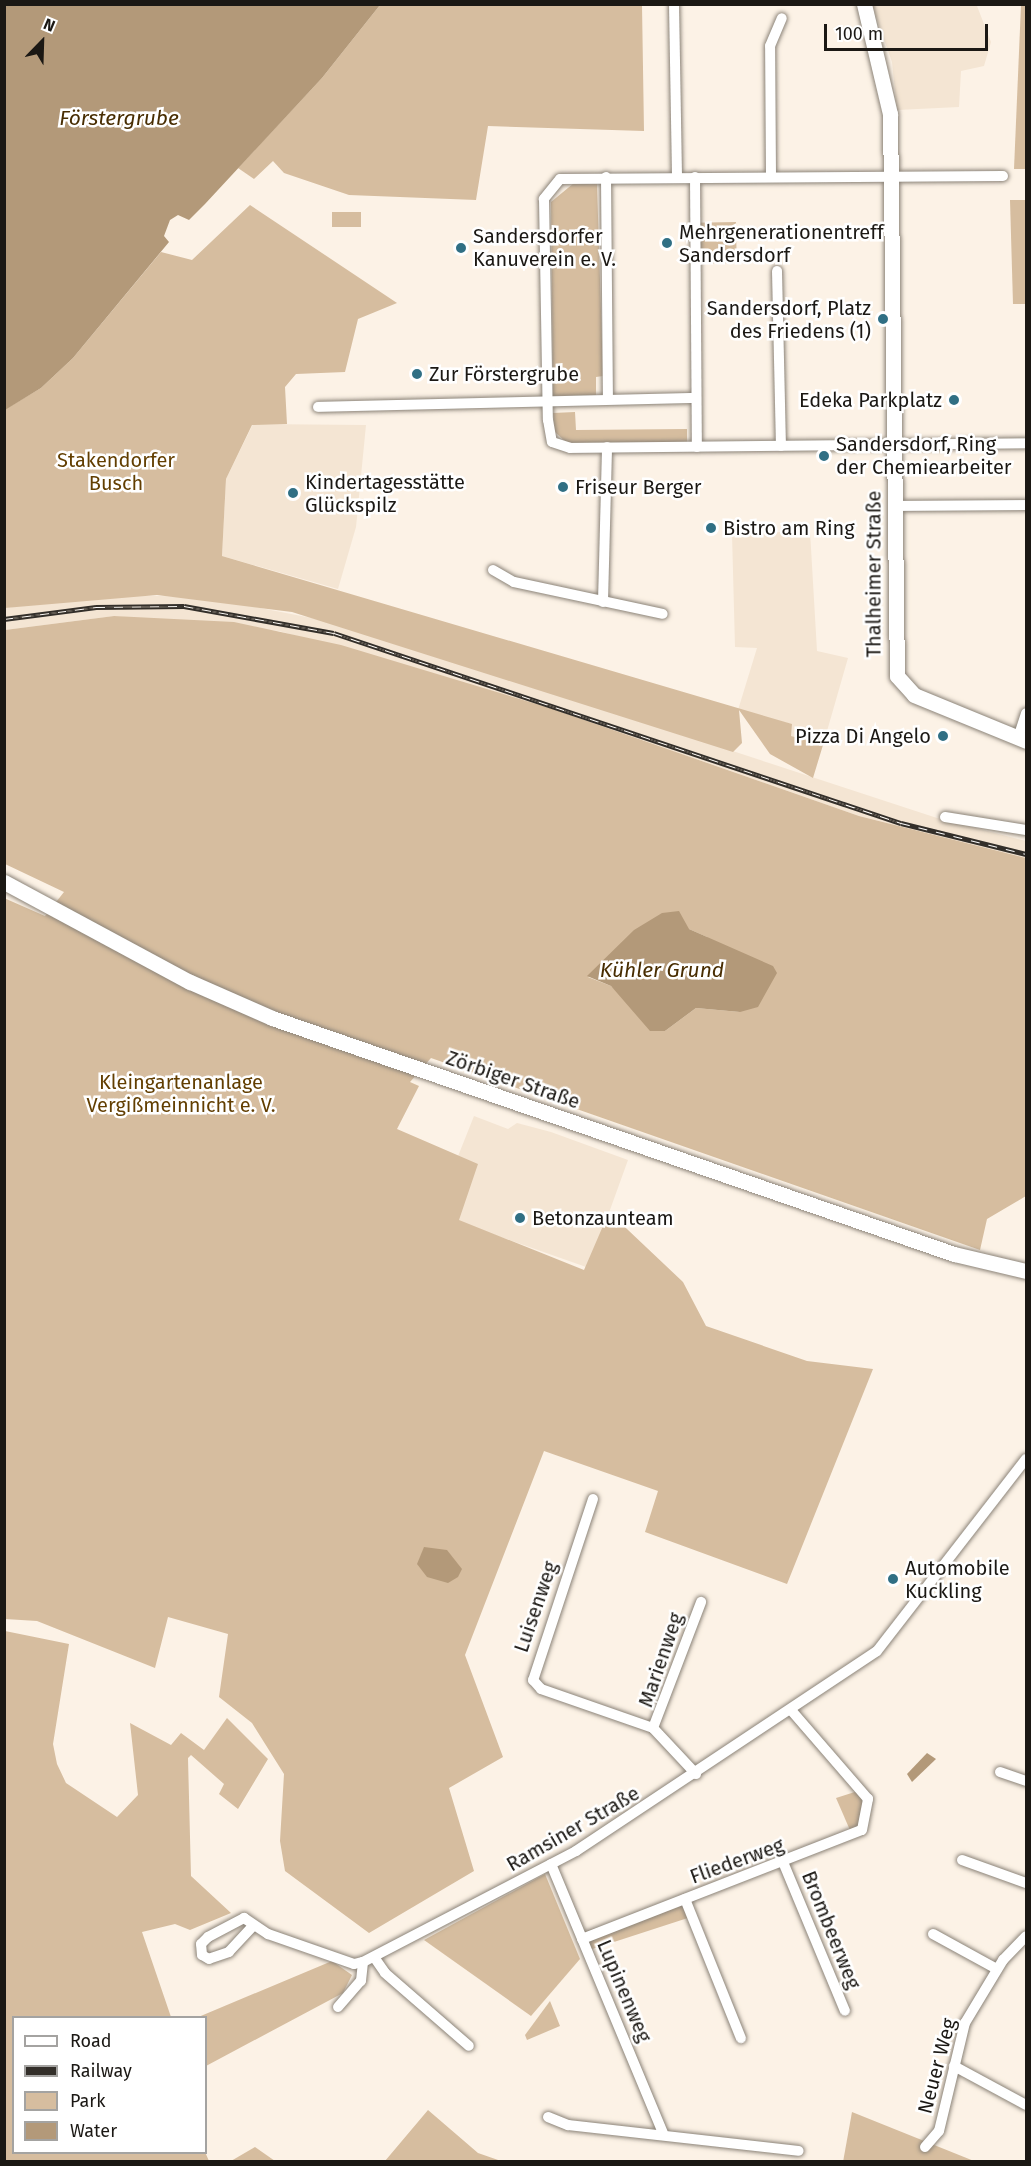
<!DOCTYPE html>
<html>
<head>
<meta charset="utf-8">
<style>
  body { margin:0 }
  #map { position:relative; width:1031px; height:2166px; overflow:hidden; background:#fcf2e6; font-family:"Fira Sans",sans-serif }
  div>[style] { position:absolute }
  .built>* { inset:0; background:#f4e5d3 }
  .green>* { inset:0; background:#d6bd9f; transform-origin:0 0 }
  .water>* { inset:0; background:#b39979 }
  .roads { filter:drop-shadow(0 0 2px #8b8378) drop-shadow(0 0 2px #8b8378) }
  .street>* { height:10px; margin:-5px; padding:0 5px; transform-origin:5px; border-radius:5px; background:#fff }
  .secondary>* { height:15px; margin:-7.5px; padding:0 7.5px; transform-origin:7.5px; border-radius:7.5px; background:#fff }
  .rail>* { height:5px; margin-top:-2.5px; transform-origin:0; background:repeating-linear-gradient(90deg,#fff 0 9px,#332f2a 0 18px); box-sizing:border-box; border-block:2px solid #332f2a }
  .dots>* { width:16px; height:16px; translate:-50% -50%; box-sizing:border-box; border:3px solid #fff; border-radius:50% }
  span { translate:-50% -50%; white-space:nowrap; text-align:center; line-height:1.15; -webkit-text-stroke:5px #fff; paint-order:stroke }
  .poi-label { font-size:20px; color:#1b1814 }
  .left { translate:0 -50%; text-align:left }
  .right { translate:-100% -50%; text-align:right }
  .park-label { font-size:20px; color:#623e01 }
  .street-label { font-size:20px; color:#1b1814 }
  .water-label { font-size:21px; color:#482d02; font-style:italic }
  .frame { position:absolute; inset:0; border:6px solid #1b1814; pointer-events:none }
  .legend { position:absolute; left:12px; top:2016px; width:195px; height:138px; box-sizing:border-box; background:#fff; border:2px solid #a4a3a1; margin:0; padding:8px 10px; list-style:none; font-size:18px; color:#1b1814 }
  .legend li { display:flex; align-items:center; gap:12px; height:30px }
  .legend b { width:30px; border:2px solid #a4a3a1 }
  .north { position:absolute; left:12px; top:12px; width:60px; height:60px; -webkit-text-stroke:4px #fff; paint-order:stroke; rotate:23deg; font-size:16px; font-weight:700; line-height:24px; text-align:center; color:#1b1814 }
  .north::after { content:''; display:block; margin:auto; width:21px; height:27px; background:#1b1814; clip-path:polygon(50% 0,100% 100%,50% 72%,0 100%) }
  .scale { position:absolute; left:824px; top:24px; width:164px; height:27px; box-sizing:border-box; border:3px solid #1b1814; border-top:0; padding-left:8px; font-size:18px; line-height:21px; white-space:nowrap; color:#1b1814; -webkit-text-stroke:4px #fff; paint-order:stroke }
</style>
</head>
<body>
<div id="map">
  <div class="built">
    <div style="clip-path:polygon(872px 5px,977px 6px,991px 42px,984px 66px,961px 71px,959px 107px,897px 110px,892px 62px)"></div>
    <div style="clip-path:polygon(253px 424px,366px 425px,356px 527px,338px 589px,222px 556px,226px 479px)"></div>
    <div style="clip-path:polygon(810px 531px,817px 651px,848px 658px,823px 745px,790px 736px,791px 724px,738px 710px,757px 648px,735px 647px,732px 534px)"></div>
    <div style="clip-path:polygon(116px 595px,203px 597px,348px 625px,937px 818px,1026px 841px,1026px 858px,859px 816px,553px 709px,279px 631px,114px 616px,5px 630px,4px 608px)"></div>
    <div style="clip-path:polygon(474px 1116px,508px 1129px,517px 1123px,551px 1132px,628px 1160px,589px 1268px,435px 1214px)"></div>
  </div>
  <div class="green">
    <div style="clip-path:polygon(380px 5px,642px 5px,644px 131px,488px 126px,476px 200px,349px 195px,284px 173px,273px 161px,254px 179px,238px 168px,322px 78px)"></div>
    <div style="clip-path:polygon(1021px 5px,1026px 5px,1026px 169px,1014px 169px)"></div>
    <div style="clip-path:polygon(574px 183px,597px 184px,603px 376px,596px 377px,596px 395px,553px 396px,551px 202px)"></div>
    <div style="clip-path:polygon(1010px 200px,1026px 200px,1026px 304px,1013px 304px)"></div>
    <div style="clip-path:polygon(250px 205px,397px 303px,358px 319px,345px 372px,296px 374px,285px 387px,287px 424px,252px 425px,226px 479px,222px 556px,792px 724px,791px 736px,823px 745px,813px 778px,770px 754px,739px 710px,742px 743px,733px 752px,292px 612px,157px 595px,5px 608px,4px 410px,41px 388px,73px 358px,161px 252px,192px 260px)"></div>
    <div style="left:332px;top:212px;width:29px;height:15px"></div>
    <div style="left:736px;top:222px;width:41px;height:41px;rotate:89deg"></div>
    <div style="clip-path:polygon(575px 412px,576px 430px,687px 429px,687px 443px,567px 443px,555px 432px,553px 413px)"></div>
    <div style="clip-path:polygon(evenodd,114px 616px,234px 622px,341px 645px,553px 709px,859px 816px,1026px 858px,1026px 1196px,987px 1219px,980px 1250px,431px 1058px,410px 1082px,419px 1086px,397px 1129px,478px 1164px,459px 1220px,584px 1270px,609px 1212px,683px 1282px,706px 1326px,807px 1361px,873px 1369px,787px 1584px,645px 1532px,658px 1491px,544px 1451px,465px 1655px,503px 1757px,449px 1788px,474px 1871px,369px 1933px,285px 1871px,280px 1841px,284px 1774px,252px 1723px,219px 1697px,228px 1634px,168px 1617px,155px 1668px,37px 1621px,5px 1619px,4px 898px,45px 916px,64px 892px,5px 864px,5px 630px,114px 616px,689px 929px,707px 937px,740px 1012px,696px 1008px,665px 1031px,611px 986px,588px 977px,689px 929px)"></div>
    <div style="clip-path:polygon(5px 1631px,69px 1644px,53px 1744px,57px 1764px,66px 1783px,117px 1817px,138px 1795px,130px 1723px,171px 1745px,181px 1733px,204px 1750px,227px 1718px,268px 1759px,238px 1809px,219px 1794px,224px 1784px,191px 1755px,188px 1758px,191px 1876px,231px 1913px,190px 1930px,175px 1924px,142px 1932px,171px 2017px,14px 2018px,14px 2152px,205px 2152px,209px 2161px,5px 2161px)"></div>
    <div style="clip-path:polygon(861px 1790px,868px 1809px,853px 1837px,836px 1798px)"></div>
    <div style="clip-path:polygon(545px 1874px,580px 1959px,531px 2016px,424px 1940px)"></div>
    <div style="left:685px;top:1899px;width:19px;height:110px;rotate:72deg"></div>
    <div style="clip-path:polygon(332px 1961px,352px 1975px,343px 1993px,206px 2066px,206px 2018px,196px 2018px)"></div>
    <div style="clip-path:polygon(550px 2001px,560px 2026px,527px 2040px,525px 2035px)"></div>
    <div style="clip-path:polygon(428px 2110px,478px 2153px,501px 2161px,385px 2161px)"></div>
    <div style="clip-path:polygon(852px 2112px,974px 2161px,843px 2162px)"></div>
    <div style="clip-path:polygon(255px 2147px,275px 2161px,231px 2161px)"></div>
  </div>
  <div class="water">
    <div style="clip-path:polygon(4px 5px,380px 5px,322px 78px,205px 204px,189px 220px,178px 215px,170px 220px,164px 236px,169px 242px,73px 358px,41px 388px,5px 410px)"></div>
    <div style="clip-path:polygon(679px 911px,689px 929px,773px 966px,777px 973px,758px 1007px,740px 1012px,696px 1008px,665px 1031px,650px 1031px,611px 986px,587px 976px,634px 930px,662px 913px)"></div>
    <div style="clip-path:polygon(424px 1547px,447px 1550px,462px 1569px,458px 1577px,448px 1583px,427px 1577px,417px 1564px)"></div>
    <div style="clip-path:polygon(927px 1753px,936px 1759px,912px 1782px,907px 1774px)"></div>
  </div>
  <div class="roads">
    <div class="street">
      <div style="left:674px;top:4px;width:173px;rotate:89deg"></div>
      <div style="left:771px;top:176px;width:130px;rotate:-90.4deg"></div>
      <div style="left:770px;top:46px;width:30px;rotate:-67deg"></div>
      <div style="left:1003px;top:176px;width:443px;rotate:179.6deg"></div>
      <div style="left:560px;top:179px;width:26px;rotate:129deg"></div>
      <div style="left:544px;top:199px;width:221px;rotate:89deg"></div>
      <div style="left:548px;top:420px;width:22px;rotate:80deg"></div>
      <div style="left:552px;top:442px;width:19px;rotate:18deg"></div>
      <div style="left:570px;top:448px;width:456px;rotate:-0.6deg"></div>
      <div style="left:606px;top:177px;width:222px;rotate:89.5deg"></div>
      <div style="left:695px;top:177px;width:270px;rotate:89.6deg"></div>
      <div style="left:777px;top:271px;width:175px;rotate:88.7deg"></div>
      <div style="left:318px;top:407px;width:378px;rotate:-1.4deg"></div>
      <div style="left:894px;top:506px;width:132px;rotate:-0.4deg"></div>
      <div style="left:493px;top:570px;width:24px;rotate:30deg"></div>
      <div style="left:514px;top:582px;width:152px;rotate:12.1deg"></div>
      <div style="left:603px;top:602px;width:155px;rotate:-88.5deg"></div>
      <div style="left:1018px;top:738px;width:26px;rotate:-72deg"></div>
      <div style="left:945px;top:817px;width:82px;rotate:9.1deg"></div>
      <div style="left:593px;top:1499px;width:191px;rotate:108.3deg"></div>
      <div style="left:533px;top:1680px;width:12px;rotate:48deg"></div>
      <div style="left:541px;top:1689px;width:119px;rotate:19.2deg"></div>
      <div style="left:653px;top:1728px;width:63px;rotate:46.9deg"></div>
      <div style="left:653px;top:1728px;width:135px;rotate:-69.1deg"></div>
      <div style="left:1000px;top:1772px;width:28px;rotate:19deg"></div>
      <div style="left:962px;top:1860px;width:68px;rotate:19.8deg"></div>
      <div style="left:783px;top:1862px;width:161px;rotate:67.4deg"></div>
      <div style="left:551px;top:1864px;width:291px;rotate:67.4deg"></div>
      <div style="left:685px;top:1899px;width:150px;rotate:68.1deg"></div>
      <div style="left:252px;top:1927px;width:34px;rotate:133deg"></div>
      <div style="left:229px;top:1952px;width:21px;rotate:161deg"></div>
      <div style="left:209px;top:1959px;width:8px;rotate:-150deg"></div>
      <div style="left:202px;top:1955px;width:11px;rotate:-95deg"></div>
      <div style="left:201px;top:1944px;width:10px;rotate:-45deg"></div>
      <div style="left:208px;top:1937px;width:41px;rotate:-27.8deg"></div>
      <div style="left:244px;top:1918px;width:29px;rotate:34deg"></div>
      <div style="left:268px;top:1934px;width:91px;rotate:19.2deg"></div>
      <div style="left:354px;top:1964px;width:9px;rotate:-13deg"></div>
      <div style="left:363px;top:1962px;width:240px;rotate:-27.5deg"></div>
      <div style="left:576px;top:1851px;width:361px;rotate:-33.6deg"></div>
      <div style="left:877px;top:1651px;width:243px;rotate:-52.2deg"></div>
      <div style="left:933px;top:1934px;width:73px;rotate:28.7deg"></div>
      <div style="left:582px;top:1939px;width:300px;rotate:-21.3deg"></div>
      <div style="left:862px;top:1830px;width:32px;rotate:-79deg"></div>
      <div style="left:868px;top:1799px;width:118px;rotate:-130.9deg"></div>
      <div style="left:374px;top:1957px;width:19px;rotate:55deg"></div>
      <div style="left:385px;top:1973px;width:111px;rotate:41deg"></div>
      <div style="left:338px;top:2007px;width:35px;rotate:-49deg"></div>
      <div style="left:361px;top:1981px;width:19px;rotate:-84deg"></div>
      <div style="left:954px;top:2066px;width:82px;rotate:28.4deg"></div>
      <div style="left:548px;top:2117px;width:22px;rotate:22deg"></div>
      <div style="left:568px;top:2125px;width:232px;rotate:6.4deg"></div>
      <div style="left:925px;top:2147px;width:21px;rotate:-49deg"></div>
      <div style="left:939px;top:2131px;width:111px;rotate:-76.5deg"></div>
      <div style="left:965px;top:2023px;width:74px;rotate:-58.9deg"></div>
      <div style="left:1003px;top:1960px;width:33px;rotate:-46deg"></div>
    </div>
    <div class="secondary">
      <div style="left:864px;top:4px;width:113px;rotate:76.7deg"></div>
      <div style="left:890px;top:114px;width:562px;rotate:89.29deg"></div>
      <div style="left:897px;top:676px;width:25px;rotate:48deg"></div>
      <div style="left:914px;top:695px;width:121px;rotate:22.3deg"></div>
      <div style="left:4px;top:882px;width:211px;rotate:28.3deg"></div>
      <div style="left:190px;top:982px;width:90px;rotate:23.7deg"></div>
      <div style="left:272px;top:1018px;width:722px;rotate:19.09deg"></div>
      <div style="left:954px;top:1254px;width:74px;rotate:13.3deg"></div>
    </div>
  </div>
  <div class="rail">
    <div style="left:4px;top:619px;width:93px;rotate:-7.4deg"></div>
    <div style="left:96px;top:607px;width:88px;rotate:-0.7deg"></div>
    <div style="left:184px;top:606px;width:152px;rotate:10.2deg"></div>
    <div style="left:334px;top:633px;width:598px;rotate:18.53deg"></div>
    <div style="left:901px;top:823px;width:129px;rotate:13.9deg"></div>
  </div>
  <div class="dots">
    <div style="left:667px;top:243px;background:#306f84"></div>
    <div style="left:461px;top:248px;background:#306f84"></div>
    <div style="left:883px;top:319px;background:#306f84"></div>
    <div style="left:417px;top:374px;background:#306f84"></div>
    <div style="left:954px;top:400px;background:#306f84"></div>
    <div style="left:824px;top:456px;background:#306f84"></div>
    <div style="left:563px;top:487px;background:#306f84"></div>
    <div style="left:293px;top:493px;background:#306f84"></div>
    <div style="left:711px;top:528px;background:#306f84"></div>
    <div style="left:943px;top:736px;background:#306f84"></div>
    <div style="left:520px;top:1218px;background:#306f84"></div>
    <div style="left:893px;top:1579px;background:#306f84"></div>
  </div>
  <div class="poi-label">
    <span class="left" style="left:679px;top:244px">Mehrgenerationentreff<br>Sandersdorf</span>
    <span class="left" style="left:473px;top:248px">Sandersdorfer<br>Kanuverein e. V.</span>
    <span class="right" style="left:871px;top:320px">Sandersdorf, Platz<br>des Friedens (1)</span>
    <span class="left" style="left:429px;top:374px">Zur Förstergrube</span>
    <span class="right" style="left:942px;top:400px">Edeka Parkplatz</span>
    <span class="left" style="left:836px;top:456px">Sandersdorf, Ring<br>der Chemiearbeiter</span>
    <span class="left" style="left:305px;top:494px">Kindertagesstätte<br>Glückspilz</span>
    <span class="left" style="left:575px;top:487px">Friseur Berger</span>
    <span class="left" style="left:723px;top:528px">Bistro am Ring</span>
    <span class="right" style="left:931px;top:736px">Pizza Di Angelo</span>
    <span class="left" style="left:532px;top:1218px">Betonzaunteam</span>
    <span class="left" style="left:905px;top:1580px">Automobile<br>Kuckling</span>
  </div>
  <div class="park-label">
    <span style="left:116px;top:472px">Stakendorfer<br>Busch</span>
    <span style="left:181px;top:1094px">Kleingartenanlage<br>Vergißmeinnicht e. V.</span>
  </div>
  <div class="street-label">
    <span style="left:874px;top:574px;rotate:-90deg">Thalheimer Straße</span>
    <span style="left:513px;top:1080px;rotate:19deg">Zörbiger Straße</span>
    <span style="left:536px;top:1607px;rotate:-71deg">Luisenweg</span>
    <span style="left:661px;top:1660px;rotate:-71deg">Marienweg</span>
    <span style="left:573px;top:1829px;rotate:-30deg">Ramsiner Straße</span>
    <span style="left:737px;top:1861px;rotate:-20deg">Fliederweg</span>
    <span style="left:831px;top:1930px;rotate:68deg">Brombeerweg</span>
    <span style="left:624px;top:1991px;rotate:67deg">Lupinenweg</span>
    <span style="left:937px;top:2066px;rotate:-75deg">Neuer Weg</span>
  </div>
  <div class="water-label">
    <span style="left:119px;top:118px">Förstergrube</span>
    <span style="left:662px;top:970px">Kühler Grund</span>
  </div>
  <div class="frame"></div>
  <ul class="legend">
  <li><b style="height:8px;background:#fff"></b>Road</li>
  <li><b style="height:8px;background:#332f2a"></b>Railway</li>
  <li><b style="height:16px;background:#d6bd9f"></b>Park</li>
  <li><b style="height:16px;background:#b39979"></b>Water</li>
  </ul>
  <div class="north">N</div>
  <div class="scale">100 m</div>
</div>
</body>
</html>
